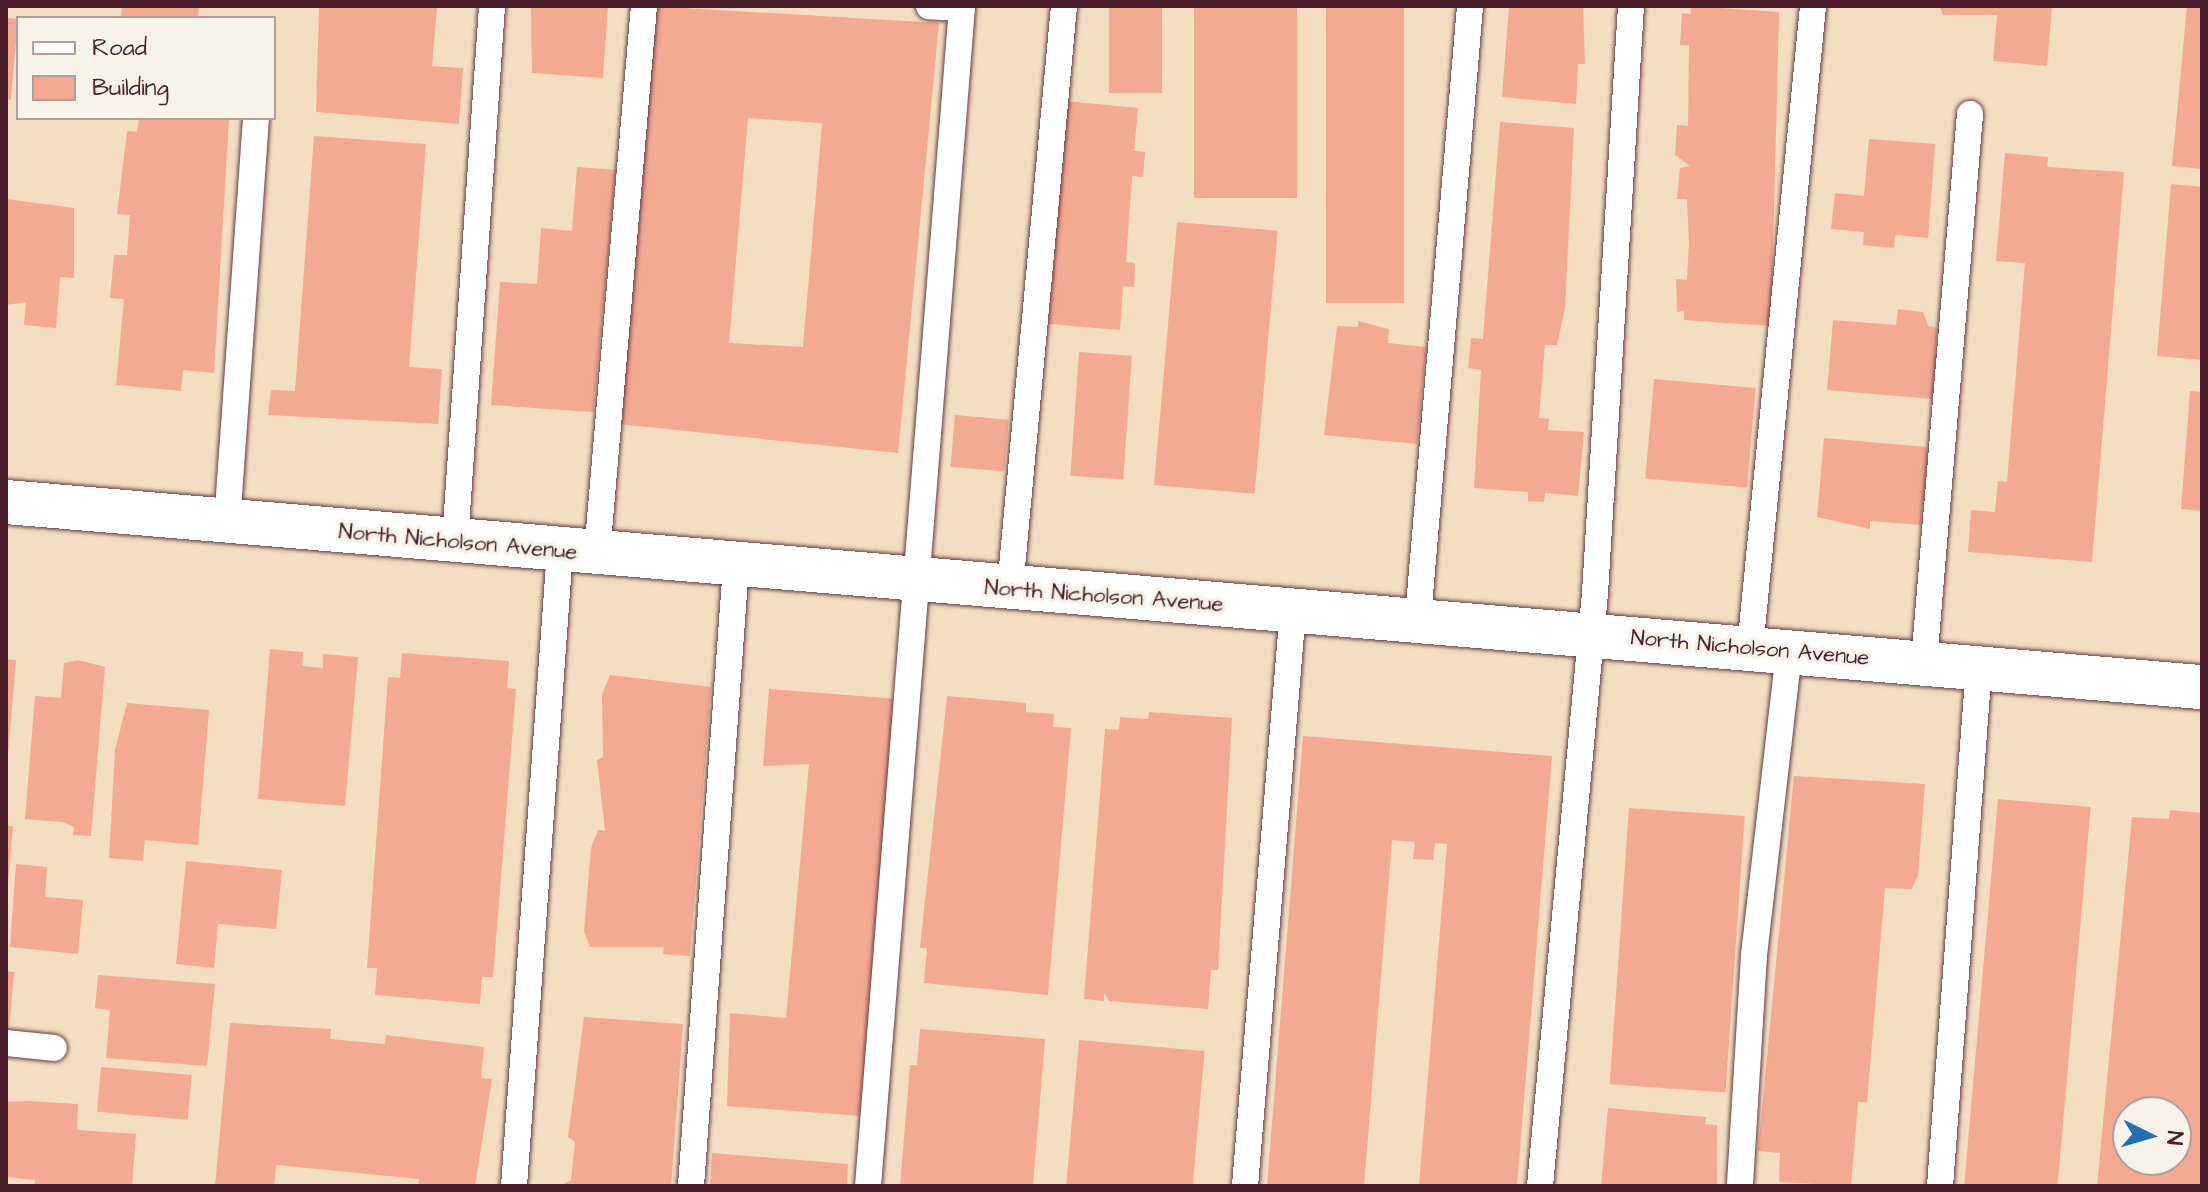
<!DOCTYPE html>
<html>
<head>
<meta charset="utf-8">
<style>
  body { margin:0 }
  #map { position:relative; width:2208px; height:1192px; overflow:hidden; background:#f4dec2; font-family:"Architects Daughter",sans-serif }
  div>[style] { position:absolute }
  .building>* { inset:0; background:#f4a991; transform-origin:0 0 }
  .roads { filter:drop-shadow(0 0 2px #643c42) drop-shadow(0 0 2px #643c42) }
  .service>* { height:26px; margin:-13px; padding:0 13px; transform-origin:13px; border-radius:13px; background:#fff }
  .minor>* { height:44px; margin:-22px; padding:0 22px; transform-origin:22px; border-radius:22px; background:#fff }
  span { translate:-50% -50%; white-space:nowrap; text-align:center; line-height:1.15; -webkit-text-stroke:7px #f7f3e8; paint-order:stroke }
  .street-label { font-size:22px; color:#4a1f2b }
  .frame { position:absolute; inset:0; border:8px solid #4a1f2b; pointer-events:none }
  .legend { position:absolute; left:16px; top:16px; width:260px; height:104px; box-sizing:border-box; background:#f7f3e8; border:2px solid #b29e9c; margin:0; padding:10px 14px; list-style:none; font-size:24px; color:#4a1f2b }
  .legend li { display:flex; align-items:center; gap:16px; height:40px }
  .legend b { width:40px; border:2px solid #b29e9c }
  .north { position:absolute; left:2112px; top:1096px; width:80px; height:80px; box-sizing:border-box; background:#f7f3e8; border:2px solid #b29e9c; border-radius:50%; rotate:95deg; font-size:22px; font-weight:700; line-height:32px; text-align:center; color:#4a1f2b }
  .north::after { content:''; display:block; margin:auto; width:28px; height:36px; background:#1f6fb2; clip-path:polygon(50% 0,100% 100%,50% 72%,0 100%) }
</style>
</head>
<body>
<div id="map">
  <div class="building">
    <div style="clip-path:polygon(122px 6px,199px 6px,198px 18px,121px 16px)"></div>
    <div style="clip-path:polygon(319px 6px,437px 6px,432px 66px,463px 68px,459px 124px,316px 112px)"></div>
    <div style="clip-path:polygon(531px 6px,608px 6px,603px 78px,532px 73px)"></div>
    <div style="clip-path:polygon(evenodd,650px 6px,939px 23px,898px 453px,618px 424px,650px 6px,748px 118px,822px 123px,803px 347px,729px 343px,748px 118px)"></div>
    <div style="left:1109px;top:6px;width:53px;height:87px"></div>
    <div style="left:1194px;top:6px;width:103px;height:192px"></div>
    <div style="left:1326px;top:6px;width:78px;height:297px"></div>
    <div style="clip-path:polygon(1509px 6px,1583px 6px,1585px 64px,1578px 64px,1576px 104px,1502px 97px)"></div>
    <div style="clip-path:polygon(1690px 6px,1779px 12px,1771px 326px,1684px 320px,1684px 311px,1677px 312px,1676px 279px,1687px 280px,1689px 243px,1687px 199px,1677px 199px,1680px 168px,1690px 166px,1675px 155px,1677px 125px,1688px 126px,1689px 45px,1680px 45px,1682px 13px,1691px 14px)"></div>
    <div style="clip-path:polygon(1939px 6px,2052px 6px,2047px 66px,1993px 61px,1997px 15px,1943px 15px)"></div>
    <div style="clip-path:polygon(2187px 6px,2202px 6px,2202px 169px,2172px 166px)"></div>
    <div style="left:6px;top:18px;width:12px;height:81px;rotate:5deg"></div>
    <div style="clip-path:polygon(1065px 101px,1138px 108px,1134px 151px,1145px 152px,1143px 177px,1132px 176px,1126px 262px,1135px 263px,1134px 287px,1123px 286px,1120px 330px,1048px 324px)"></div>
    <div style="clip-path:polygon(139px 118px,229px 118px,214px 373px,183px 370px,181px 391px,116px 385px,124px 299px,110px 298px,114px 255px,127px 255px,130px 215px,117px 214px,127px 131px,137px 132px)"></div>
    <div style="clip-path:polygon(1500px 122px,1574px 128px,1565px 308px,1557px 345px,1545px 345px,1539px 418px,1549px 419px,1548px 430px,1584px 432px,1578px 496px,1545px 493px,1544px 502px,1528px 501px,1528px 492px,1474px 488px,1481px 370px,1468px 368px,1471px 338px,1483px 339px)"></div>
    <div style="clip-path:polygon(314px 136px,426px 144px,409px 367px,442px 369px,438px 424px,268px 415px,271px 390px,295px 391px)"></div>
    <div style="clip-path:polygon(1869px 139px,1935px 144px,1928px 238px,1895px 235px,1894px 248px,1863px 245px,1864px 232px,1831px 229px,1835px 193px,1864px 196px)"></div>
    <div style="clip-path:polygon(2005px 153px,2048px 157px,2047px 167px,2124px 172px,2092px 562px,1968px 552px,1971px 510px,1995px 512px,1998px 481px,2007px 482px,2025px 263px,1996px 261px)"></div>
    <div style="clip-path:polygon(577px 167px,616px 170px,593px 412px,491px 405px,500px 282px,537px 284px,541px 228px,572px 231px)"></div>
    <div style="clip-path:polygon(2171px 184px,2202px 187px,2202px 360px,2157px 356px)"></div>
    <div style="clip-path:polygon(6px 199px,74px 208px,74px 278px,60px 277px,56px 328px,24px 325px,26px 302px,6px 305px)"></div>
    <div style="left:1177px;top:222px;width:101px;height:264px;rotate:5deg"></div>
    <div style="clip-path:polygon(1898px 309px,1923px 312px,1928px 326px,1937px 328px,1935px 353px,1941px 354px,1932px 399px,1827px 390px,1833px 320px,1896px 325px)"></div>
    <div style="clip-path:polygon(1358px 321px,1389px 329px,1388px 343px,1426px 347px,1417px 444px,1324px 435px,1337px 326px,1358px 327px)"></div>
    <div style="left:1079px;top:352px;width:53px;height:124px;rotate:4deg"></div>
    <div style="left:1654px;top:379px;width:102px;height:100px;rotate:5deg"></div>
    <div style="clip-path:polygon(2190px 391px,2202px 392px,2202px 511px,2181px 509px)"></div>
    <div style="left:955px;top:415px;width:54px;height:52px;rotate:5deg"></div>
    <div style="clip-path:polygon(1824px 438px,1927px 447px,1929px 505px,1922px 505px,1921px 525px,1870px 521px,1870px 529px,1817px 517px)"></div>
    <div style="clip-path:polygon(270px 649px,303px 652px,302px 666px,323px 668px,323px 654px,358px 657px,345px 806px,258px 799px)"></div>
    <div style="clip-path:polygon(402px 653px,509px 661px,507px 688px,516px 689px,493px 977px,482px 977px,480px 1004px,375px 995px,377px 968px,367px 968px,388px 677px,400px 678px)"></div>
    <div style="clip-path:polygon(6px 659px,16px 660px,8px 754px,6px 754px)"></div>
    <div style="clip-path:polygon(78px 660px,105px 667px,91px 836px,73px 835px,74px 827px,63px 822px,25px 819px,35px 696px,61px 698px,64px 663px)"></div>
    <div style="clip-path:polygon(610px 675px,711px 687px,690px 956px,663px 954px,664px 947px,590px 947px,584px 931px,591px 848px,598px 830px,605px 831px,597px 760px,603px 757px,602px 695px)"></div>
    <div style="clip-path:polygon(769px 689px,898px 699px,861px 1116px,727px 1106px,730px 1013px,786px 1018px,809px 764px,763px 766px)"></div>
    <div style="clip-path:polygon(947px 696px,1026px 703px,1026px 712px,1054px 714px,1053px 727px,1071px 728px,1048px 995px,924px 983px,927px 948px,920px 948px)"></div>
    <div style="clip-path:polygon(127px 703px,209px 710px,198px 845px,145px 840px,143px 861px,109px 858px,115px 750px)"></div>
    <div style="clip-path:polygon(1149px 712px,1232px 718px,1218px 970px,1211px 970px,1208px 1009px,1109px 1001px,1104px 993px,1104px 1001px,1084px 999px,1105px 729px,1119px 730px,1120px 717px,1148px 719px)"></div>
    <div style="clip-path:polygon(1303px 736px,1552px 756px,1517px 1186px,1419px 1186px,1447px 844px,1435px 843px,1433px 860px,1413px 859px,1415px 842px,1392px 840px,1364px 1186px,1267px 1186px)"></div>
    <div style="clip-path:polygon(1794px 776px,1925px 784px,1918px 875px,1912px 889px,1885px 888px,1867px 1102px,1858px 1102px,1851px 1186px,1779px 1182px,1780px 1153px,1758px 1151px)"></div>
    <div style="left:1998px;top:799px;width:93px;height:388px;rotate:5deg"></div>
    <div style="left:1629px;top:808px;width:116px;height:277px;rotate:4deg"></div>
    <div style="clip-path:polygon(evenodd,2170px 810px,2202px 813px,2202px 1186px,2097px 1186px,2132px 817px,2169px 819px,2170px 810px,2128px 1112px,2176px 1112px,2176px 1160px,2128px 1160px,2128px 1112px)"></div>
    <div style="clip-path:polygon(6px 826px,13px 826px,8px 883px,6px 883px)"></div>
    <div style="clip-path:polygon(186px 861px,282px 870px,276px 929px,218px 924px,214px 968px,176px 964px)"></div>
    <div style="clip-path:polygon(16px 864px,47px 867px,45px 897px,83px 900px,78px 954px,10px 947px)"></div>
    <div style="clip-path:polygon(6px 971px,14px 972px,8px 1042px,6px 1042px)"></div>
    <div style="clip-path:polygon(98px 975px,215px 984px,207px 1066px,106px 1058px,110px 1010px,95px 1008px)"></div>
    <div style="clip-path:polygon(584px 1017px,683px 1024px,671px 1186px,560px 1186px,571px 1180px,575px 1142px,568px 1137px)"></div>
    <div style="clip-path:polygon(230px 1023px,331px 1029px,330px 1039px,385px 1044px,386px 1035px,484px 1047px,481px 1078px,492px 1079px,475px 1186px,418px 1186px,419px 1179px,276px 1165px,274px 1186px,215px 1186px)"></div>
    <div style="clip-path:polygon(920px 1029px,1045px 1039px,1033px 1186px,900px 1186px,910px 1065px,917px 1065px)"></div>
    <div style="left:1079px;top:1040px;width:126px;height:146px;rotate:5deg"></div>
    <div style="left:101px;top:1067px;width:91px;height:45px;rotate:5deg"></div>
    <div style="clip-path:polygon(26px 1101px,78px 1104px,77px 1130px,136px 1134px,132px 1186px,34px 1186px,35px 1180px,6px 1177px,6px 1102px)"></div>
    <div style="clip-path:polygon(1608px 1108px,1706px 1117px,1705px 1124px,1717px 1125px,1717px 1186px,1601px 1186px)"></div>
    <div style="clip-path:polygon(712px 1153px,848px 1164px,847px 1186px,710px 1186px)"></div>
  </div>
  <div class="roads">
    <div class="service">
      <div style="left:227px;top:523px;width:406px;rotate:-85.9deg"></div>
      <div style="left:455px;top:541px;width:536px;rotate:-86.04deg"></div>
      <div style="left:597px;top:554px;width:550px;rotate:-85.1deg"></div>
      <div style="left:1010px;top:589px;width:585px;rotate:-84.71deg"></div>
      <div style="left:1418px;top:618px;width:614px;rotate:-85.14deg"></div>
      <div style="left:1750px;top:649px;width:646px;rotate:-84.4deg"></div>
      <div style="left:1924px;top:662px;width:550px;rotate:-85.2deg"></div>
      <div style="left:6px;top:1043px;width:48px;rotate:5.9deg"></div>
      <div style="left:1740px;top:1184px;width:229px;rotate:-86.5deg"></div>
      <div style="left:1754px;top:955px;width:306px;rotate:-83.4deg"></div>
      <div style="left:514px;top:1186px;width:637px;rotate:-85.86deg"></div>
      <div style="left:691px;top:1186px;width:622px;rotate:-85.85deg"></div>
      <div style="left:868px;top:1186px;width:1182px;rotate:-85.44deg"></div>
      <div style="left:962px;top:8px;width:33px;rotate:-177deg"></div>
      <div style="left:1245px;top:1186px;width:578px;rotate:-85.24deg"></div>
      <div style="left:1540px;top:1186px;width:596px;rotate:-84.7deg"></div>
      <div style="left:1595px;top:593px;width:588px;rotate:-86.49deg"></div>
      <div style="left:1940px;top:1186px;width:521px;rotate:-85.71deg"></div>
    </div>
    <div class="minor">
      <div style="left:6px;top:502px;width:2204px;rotate:4.82deg"></div>
    </div>
  </div>
  <div class="street-label">
    <span style="left:458px;top:542px;rotate:5deg">North Nicholson Avenue</span>
    <span style="left:1104px;top:596px;rotate:4deg">North Nicholson Avenue</span>
    <span style="left:1750px;top:648px;rotate:5deg">North Nicholson Avenue</span>
  </div>
  <div class="frame"></div>
  <ul class="legend">
  <li><b style="height:10px;background:#fff"></b>Road</li>
  <li><b style="height:22px;background:#f4a991"></b>Building</li>
  </ul>
  <div class="north">N</div>
</div>
</body>
</html>
